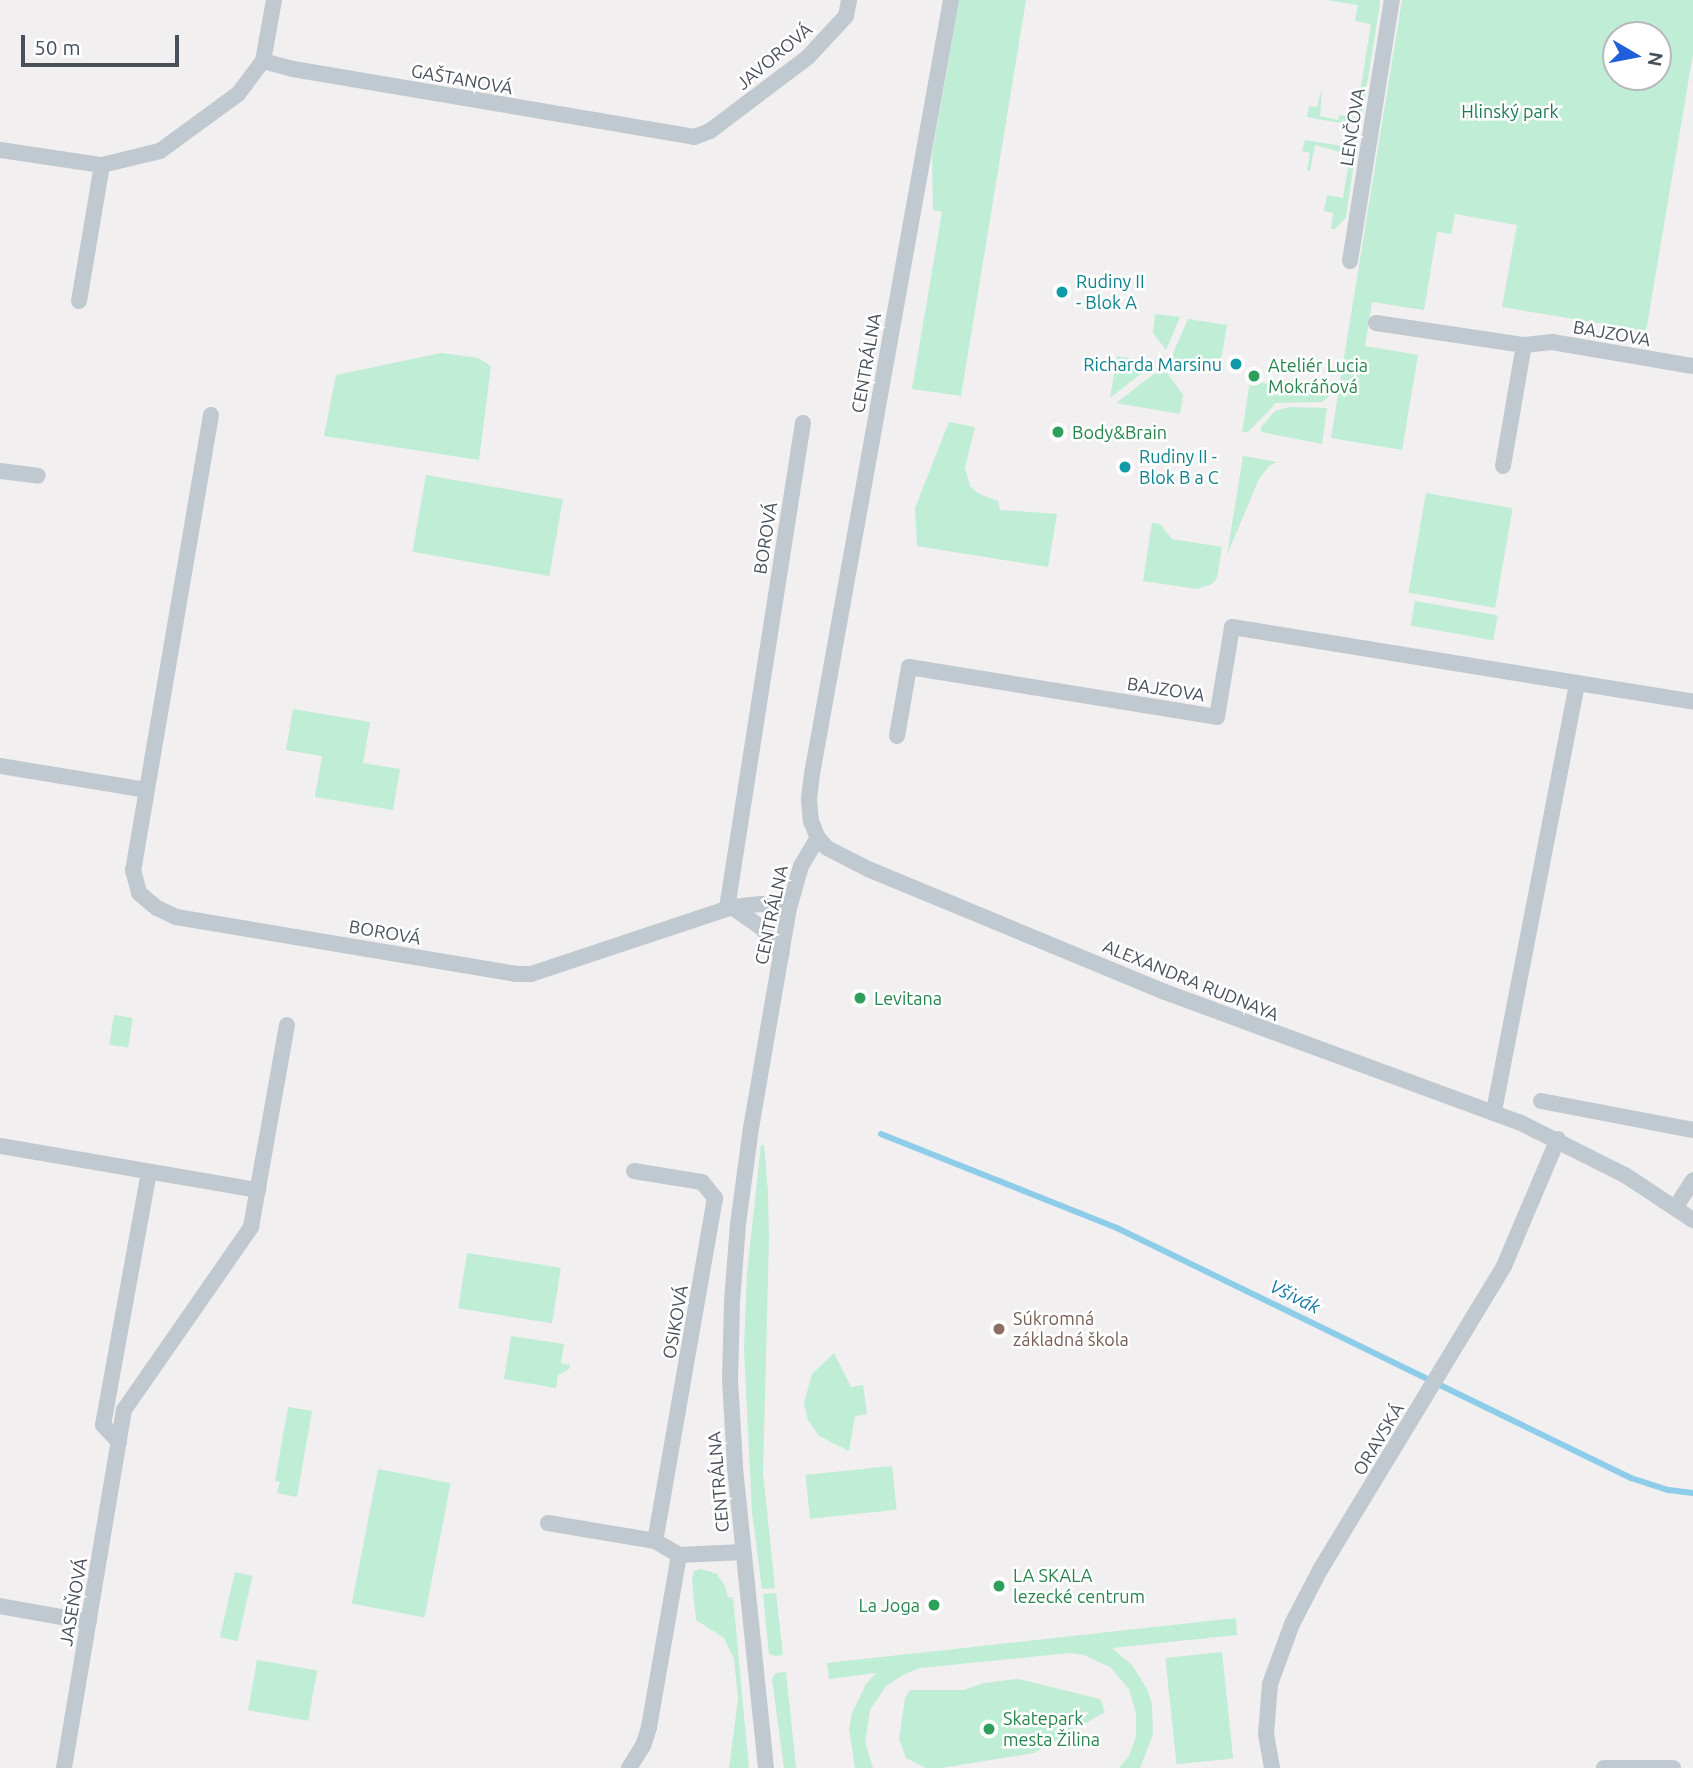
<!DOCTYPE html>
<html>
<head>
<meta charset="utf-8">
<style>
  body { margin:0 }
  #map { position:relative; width:1693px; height:1768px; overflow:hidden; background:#f1efef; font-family:Ubuntu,sans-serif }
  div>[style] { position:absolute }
  .green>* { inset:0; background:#bfedd5; transform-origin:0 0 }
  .stream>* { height:6px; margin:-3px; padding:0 3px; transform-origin:3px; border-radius:3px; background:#8ecde9 }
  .street>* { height:16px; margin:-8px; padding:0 8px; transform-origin:8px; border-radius:8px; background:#c0c8d0 }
  .dots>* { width:19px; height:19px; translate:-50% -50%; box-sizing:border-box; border:4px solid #fff; border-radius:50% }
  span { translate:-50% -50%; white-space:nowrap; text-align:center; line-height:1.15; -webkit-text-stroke:5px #fff; paint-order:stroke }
  .street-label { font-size:18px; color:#48505c }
  .park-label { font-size:18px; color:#1b7b54 }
  .culture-label { font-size:18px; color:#0d838f }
  .left { translate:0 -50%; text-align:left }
  .right { translate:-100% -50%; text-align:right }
  .leisure-label { font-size:18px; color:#27864d }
  .education-label { font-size:18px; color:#785e54 }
  .water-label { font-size:19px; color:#1277a4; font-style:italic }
  .north { position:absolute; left:1602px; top:21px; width:70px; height:70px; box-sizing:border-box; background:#fff; border:2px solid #b6b9be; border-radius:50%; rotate:100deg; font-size:19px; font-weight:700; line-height:28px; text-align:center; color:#48505c }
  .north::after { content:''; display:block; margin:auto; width:24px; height:32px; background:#205fda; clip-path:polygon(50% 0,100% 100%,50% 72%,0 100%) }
  .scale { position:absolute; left:21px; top:35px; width:158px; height:32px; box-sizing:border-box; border:4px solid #48505c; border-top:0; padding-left:9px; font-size:21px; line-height:24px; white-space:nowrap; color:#48505c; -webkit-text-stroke:5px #fff; paint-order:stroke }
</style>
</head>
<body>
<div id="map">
  <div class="green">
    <div style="clip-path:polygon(959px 0,1026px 0,961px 396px,912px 389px,942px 212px,933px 210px,932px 155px)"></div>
    <div style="clip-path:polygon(1326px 0,1380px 0,1380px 4px,1363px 109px,1357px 119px,1346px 124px,1307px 117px,1309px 106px,1317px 107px,1322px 88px,1320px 116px,1338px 120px,1340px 115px,1356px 117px,1371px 24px,1355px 21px,1358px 5px)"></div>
    <div style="clip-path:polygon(evenodd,1402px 0,1693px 0,1693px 54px,1646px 331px,1502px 307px,1517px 225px,1455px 214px,1451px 234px,1437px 232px,1424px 310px,1372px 302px,1365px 346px,1418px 355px,1402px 450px,1331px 438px,1402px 0,1616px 35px,1658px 35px,1658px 77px,1616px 77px,1616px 35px)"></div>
    <div style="clip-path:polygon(1305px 140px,1342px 146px,1352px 155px,1354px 163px,1346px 217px,1335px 229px,1331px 229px,1333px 213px,1324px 211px,1327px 195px,1343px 198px,1350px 155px,1315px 145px,1310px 170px,1307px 171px,1310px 153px,1302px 151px)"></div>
    <div style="clip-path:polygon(1155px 314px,1180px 317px,1166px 350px,1153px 333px)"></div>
    <div style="clip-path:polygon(1188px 319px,1227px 325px,1219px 372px,1177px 365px,1171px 358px)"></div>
    <div style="clip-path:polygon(441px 353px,478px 358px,491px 366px,479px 460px,324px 436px,336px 375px)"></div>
    <div style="clip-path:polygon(1117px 356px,1156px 362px,1110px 398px)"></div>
    <div style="clip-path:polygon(1163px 367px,1183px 395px,1180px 414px,1116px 403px)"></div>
    <div style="clip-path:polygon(1250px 381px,1332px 394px,1322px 402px,1276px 403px,1248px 432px,1242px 432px)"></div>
    <div style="clip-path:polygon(1290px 407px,1327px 408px,1322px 444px,1261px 432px,1261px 427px,1275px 411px)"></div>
    <div style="clip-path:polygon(949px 422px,975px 427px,965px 468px,970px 486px,979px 494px,998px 501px,1000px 510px,1057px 514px,1048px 567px,917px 546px,915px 508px)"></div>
    <div style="clip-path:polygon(1243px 456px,1277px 462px,1269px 466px,1259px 479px,1227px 555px)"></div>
    <div style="left:426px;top:475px;width:139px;height:78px;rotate:10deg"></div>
    <div style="left:1426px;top:493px;width:88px;height:101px;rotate:10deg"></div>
    <div style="clip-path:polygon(1152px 523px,1160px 524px,1172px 539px,1222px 547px,1217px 578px,1212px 584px,1197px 589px,1143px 581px)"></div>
    <div style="left:1415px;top:601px;width:84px;height:25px;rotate:10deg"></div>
    <div style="clip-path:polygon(293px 709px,370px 722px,363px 763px,400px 769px,393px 810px,315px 797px,322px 756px,286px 750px)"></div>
    <div style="left:114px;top:1015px;width:19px;height:30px;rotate:9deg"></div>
    <div style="clip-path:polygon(761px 1145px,764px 1145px,768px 1192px,769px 1238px,763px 1473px,775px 1588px,762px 1589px,752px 1512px,744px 1349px,747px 1273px)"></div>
    <div style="left:467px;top:1253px;width:95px;height:56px;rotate:9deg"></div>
    <div style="clip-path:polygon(511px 1336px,564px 1344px,561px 1363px,570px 1365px,569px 1369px,558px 1375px,556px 1388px,504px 1379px)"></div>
    <div style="clip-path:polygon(834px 1353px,851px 1387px,863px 1385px,867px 1414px,855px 1416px,849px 1451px,819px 1436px,808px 1420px,804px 1403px,812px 1374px)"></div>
    <div style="clip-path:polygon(288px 1407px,312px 1411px,297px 1497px,277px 1493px,280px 1482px,275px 1481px)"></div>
    <div style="left:892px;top:1466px;width:44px;height:87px;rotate:84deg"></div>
    <div style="left:378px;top:1469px;width:74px;height:137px;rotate:11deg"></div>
    <div style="clip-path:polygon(701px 1569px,717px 1574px,725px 1586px,728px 1597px,733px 1598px,749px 1768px,729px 1768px,738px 1699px,734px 1659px,724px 1638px,696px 1620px,692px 1580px,694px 1571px)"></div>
    <div style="left:235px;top:1572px;width:18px;height:67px;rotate:13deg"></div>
    <div style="clip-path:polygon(776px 1593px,783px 1655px,776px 1656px,769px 1654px,763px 1594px)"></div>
    <div style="clip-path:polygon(1236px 1618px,1237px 1635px,1112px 1648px,1132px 1665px,1147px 1689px,1152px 1704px,1153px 1734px,1140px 1768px,1119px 1768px,1129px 1756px,1136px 1736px,1136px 1713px,1129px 1689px,1110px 1667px,1084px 1655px,1070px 1653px,920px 1668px,903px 1675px,886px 1686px,870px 1710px,865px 1742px,873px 1768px,855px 1768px,849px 1729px,852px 1713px,866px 1684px,876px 1673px,829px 1679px,827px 1663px)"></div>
    <div style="left:1222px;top:1652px;width:107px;height:57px;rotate:84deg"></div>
    <div style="left:257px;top:1660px;width:61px;height:51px;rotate:10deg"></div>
    <div style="clip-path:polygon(786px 1672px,796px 1768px,784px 1768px,772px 1679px,776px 1673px)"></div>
    <div style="clip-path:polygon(1019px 1679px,1100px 1699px,1105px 1712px,1034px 1753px,941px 1768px,926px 1768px,906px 1758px,899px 1739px,905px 1698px,910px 1690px,964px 1690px,984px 1683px)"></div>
  </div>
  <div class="stream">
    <div style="left:881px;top:1134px;width:254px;rotate:21.7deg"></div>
    <div style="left:1117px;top:1228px;width:572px;rotate:25.94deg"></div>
    <div style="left:1631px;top:1478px;width:40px;rotate:18deg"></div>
    <div style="left:1669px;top:1490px;width:24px;rotate:7deg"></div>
  </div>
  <div class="street">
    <div style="left:951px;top:0;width:786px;rotate:100.18deg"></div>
    <div style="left:812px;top:774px;width:26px;rotate:97deg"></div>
    <div style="left:809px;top:800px;width:21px;rotate:85deg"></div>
    <div style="left:811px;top:821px;width:18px;rotate:68deg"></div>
    <div style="left:818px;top:838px;width:13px;rotate:48deg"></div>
    <div style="left:827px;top:848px;width:46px;rotate:27.1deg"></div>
    <div style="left:868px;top:869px;width:321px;rotate:22.5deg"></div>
    <div style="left:1165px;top:992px;width:377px;rotate:20.2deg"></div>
    <div style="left:1519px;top:1122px;width:119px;rotate:26.6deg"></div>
    <div style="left:1625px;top:1175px;width:82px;rotate:33.5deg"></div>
    <div style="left:263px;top:61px;width:31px;rotate:15deg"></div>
    <div style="left:293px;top:69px;width:407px;rotate:9.6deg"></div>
    <div style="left:694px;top:137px;width:17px;rotate:-21deg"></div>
    <div style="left:710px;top:131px;width:121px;rotate:-37deg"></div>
    <div style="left:807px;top:58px;width:57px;rotate:-47.1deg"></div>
    <div style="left:846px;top:16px;width:16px;rotate:-79deg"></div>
    <div style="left:0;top:150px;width:103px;rotate:8.4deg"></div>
    <div style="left:102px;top:165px;width:60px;rotate:-13.6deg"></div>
    <div style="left:160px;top:151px;width:97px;rotate:-36.2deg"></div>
    <div style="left:238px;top:94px;width:41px;rotate:-52.9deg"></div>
    <div style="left:263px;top:61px;width:62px;rotate:-79.8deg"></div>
    <div style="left:1350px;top:261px;width:264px;rotate:-80.9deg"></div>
    <div style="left:79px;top:301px;width:138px;rotate:-80.4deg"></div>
    <div style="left:1376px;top:323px;width:150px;rotate:8.5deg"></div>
    <div style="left:1524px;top:345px;width:28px;rotate:-6deg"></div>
    <div style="left:1552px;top:342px;width:143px;rotate:9.7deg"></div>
    <div style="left:211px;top:415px;width:462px;rotate:99.7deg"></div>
    <div style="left:133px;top:870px;width:24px;rotate:75deg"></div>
    <div style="left:139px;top:893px;width:23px;rotate:40deg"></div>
    <div style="left:157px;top:908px;width:21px;rotate:25deg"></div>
    <div style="left:176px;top:917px;width:345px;rotate:9.5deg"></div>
    <div style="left:516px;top:974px;width:15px"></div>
    <div style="left:531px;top:974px;width:212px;rotate:-18.4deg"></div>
    <div style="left:732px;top:907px;width:29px;rotate:-6deg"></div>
    <div style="left:761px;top:904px;width:28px;rotate:8deg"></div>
    <div style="left:1503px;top:466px;width:123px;rotate:-80.2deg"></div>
    <div style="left:0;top:471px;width:38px;rotate:7deg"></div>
    <div style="left:897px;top:736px;width:70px;rotate:-80.1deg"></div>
    <div style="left:909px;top:667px;width:312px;rotate:9.2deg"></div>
    <div style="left:1217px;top:717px;width:91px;rotate:-80.5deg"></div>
    <div style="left:1232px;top:627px;width:467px;rotate:9.2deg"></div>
    <div style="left:0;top:766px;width:148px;rotate:9.3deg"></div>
    <div style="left:732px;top:907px;width:35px;rotate:35deg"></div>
    <div style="left:761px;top:927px;width:34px;rotate:53deg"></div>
    <div style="left:727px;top:908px;width:491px;rotate:-81.1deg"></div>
    <div style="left:1541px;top:1101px;width:155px;rotate:10.8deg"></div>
    <div style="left:1494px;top:1111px;width:436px;rotate:-79deg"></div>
    <div style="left:0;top:1146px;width:262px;rotate:9.7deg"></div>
    <div style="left:634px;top:1171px;width:69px;rotate:9.2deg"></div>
    <div style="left:702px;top:1182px;width:21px;rotate:51deg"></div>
    <div style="left:715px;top:1198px;width:348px;rotate:99.9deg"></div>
    <div style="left:1675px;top:1208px;width:33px;rotate:-57deg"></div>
    <div style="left:119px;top:1442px;width:23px;rotate:-133deg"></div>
    <div style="left:103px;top:1425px;width:257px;rotate:-79.7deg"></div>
    <div style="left:548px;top:1523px;width:109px;rotate:9.5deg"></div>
    <div style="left:655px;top:1541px;width:28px;rotate:30deg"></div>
    <div style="left:679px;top:1555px;width:64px;rotate:-2.7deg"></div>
    <div style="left:0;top:1606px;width:90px;rotate:10.2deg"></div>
    <div style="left:64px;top:1768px;width:363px;rotate:-80.5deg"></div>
    <div style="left:124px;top:1410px;width:223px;rotate:-55.2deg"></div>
    <div style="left:251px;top:1227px;width:205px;rotate:-79.9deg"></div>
    <div style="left:629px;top:1768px;width:26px;rotate:-58deg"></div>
    <div style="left:643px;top:1746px;width:20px;rotate:-72deg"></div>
    <div style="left:649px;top:1727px;width:175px;rotate:-80.1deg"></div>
    <div style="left:766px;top:1768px;width:304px;rotate:-95.9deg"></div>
    <div style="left:735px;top:1466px;width:87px;rotate:-93.3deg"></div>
    <div style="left:730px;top:1379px;width:77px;rotate:-88.5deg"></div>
    <div style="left:732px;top:1302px;width:78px;rotate:-85.6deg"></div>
    <div style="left:738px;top:1224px;width:97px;rotate:-82.3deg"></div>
    <div style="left:751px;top:1128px;width:223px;rotate:-80.2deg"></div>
    <div style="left:789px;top:908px;width:44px;rotate:-74.1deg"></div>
    <div style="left:801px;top:866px;width:33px;rotate:-59deg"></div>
    <div style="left:1272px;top:1768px;width:35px;rotate:-100deg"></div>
    <div style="left:1266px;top:1734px;width:50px;rotate:-85.4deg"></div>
    <div style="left:1270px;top:1684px;width:64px;rotate:-69.9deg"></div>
    <div style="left:1292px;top:1624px;width:61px;rotate:-62.6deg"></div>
    <div style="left:1320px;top:1570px;width:355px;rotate:-58.8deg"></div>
    <div style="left:1504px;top:1266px;width:138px;rotate:-67deg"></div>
    <div style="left:1604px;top:1768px;width:69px"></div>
  </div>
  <div class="dots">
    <div style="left:1062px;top:292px;background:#0f9aa8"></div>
    <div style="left:1236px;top:364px;background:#0f9aa8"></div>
    <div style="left:1254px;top:376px;background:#2e9e5b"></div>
    <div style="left:1058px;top:432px;background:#2e9e5b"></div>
    <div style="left:1125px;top:467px;background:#0f9aa8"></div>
    <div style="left:860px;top:998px;background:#2e9e5b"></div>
    <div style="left:999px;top:1329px;background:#8d6e63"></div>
    <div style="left:999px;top:1586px;background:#2e9e5b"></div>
    <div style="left:934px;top:1605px;background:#2e9e5b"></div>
    <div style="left:989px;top:1729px;background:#2e9e5b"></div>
  </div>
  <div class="street-label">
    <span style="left:774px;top:56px;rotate:-40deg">JAVOROVÁ</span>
    <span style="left:462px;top:79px;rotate:10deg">GAŠTANOVÁ</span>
    <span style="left:1352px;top:127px;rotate:-81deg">LENČOVA</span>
    <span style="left:1612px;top:333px;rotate:10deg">BAJZOVA</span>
    <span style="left:866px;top:363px;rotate:-80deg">CENTRÁLNA</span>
    <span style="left:765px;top:538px;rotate:-81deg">BOROVÁ</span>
    <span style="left:1166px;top:689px;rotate:9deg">BAJZOVA</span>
    <span style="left:771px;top:915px;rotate:-78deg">CENTRÁLNA</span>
    <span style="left:385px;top:932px;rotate:10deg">BOROVÁ</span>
    <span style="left:1191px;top:980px;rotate:22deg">ALEXANDRA RUDNAYA</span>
    <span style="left:675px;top:1322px;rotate:-80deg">OSIKOVÁ</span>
    <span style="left:1378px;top:1439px;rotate:-59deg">ORAVSKÁ</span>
    <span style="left:718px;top:1482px;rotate:-95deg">CENTRÁLNA</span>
    <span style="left:73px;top:1602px;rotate:-80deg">JASEŇOVÁ</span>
  </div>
  <div class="park-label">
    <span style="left:1510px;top:111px">Hlinský park</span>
  </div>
  <div class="culture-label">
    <span class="left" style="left:1076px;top:292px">Rudiny II<br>- Blok A</span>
    <span class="right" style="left:1222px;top:364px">Richarda Marsinu</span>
    <span class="left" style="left:1139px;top:467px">Rudiny II -<br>Blok B a C</span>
  </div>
  <div class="leisure-label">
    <span class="left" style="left:1268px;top:376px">Ateliér Lucia<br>Mokráňová</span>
    <span class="left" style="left:1072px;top:432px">Body&amp;Brain</span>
    <span class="left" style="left:874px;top:998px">Levitana</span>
    <span class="left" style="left:1013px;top:1586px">LA SKALA<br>lezecké centrum</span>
    <span class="right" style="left:920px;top:1605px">La Joga</span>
    <span class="left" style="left:1003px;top:1729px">Skatepark<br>mesta Žilina</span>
  </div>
  <div class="education-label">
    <span class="left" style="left:1013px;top:1329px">Súkromná<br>základná škola</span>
  </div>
  <div class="water-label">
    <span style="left:1295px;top:1297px;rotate:26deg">Všivák</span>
  </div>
  <div class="north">N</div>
  <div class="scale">50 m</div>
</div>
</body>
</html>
